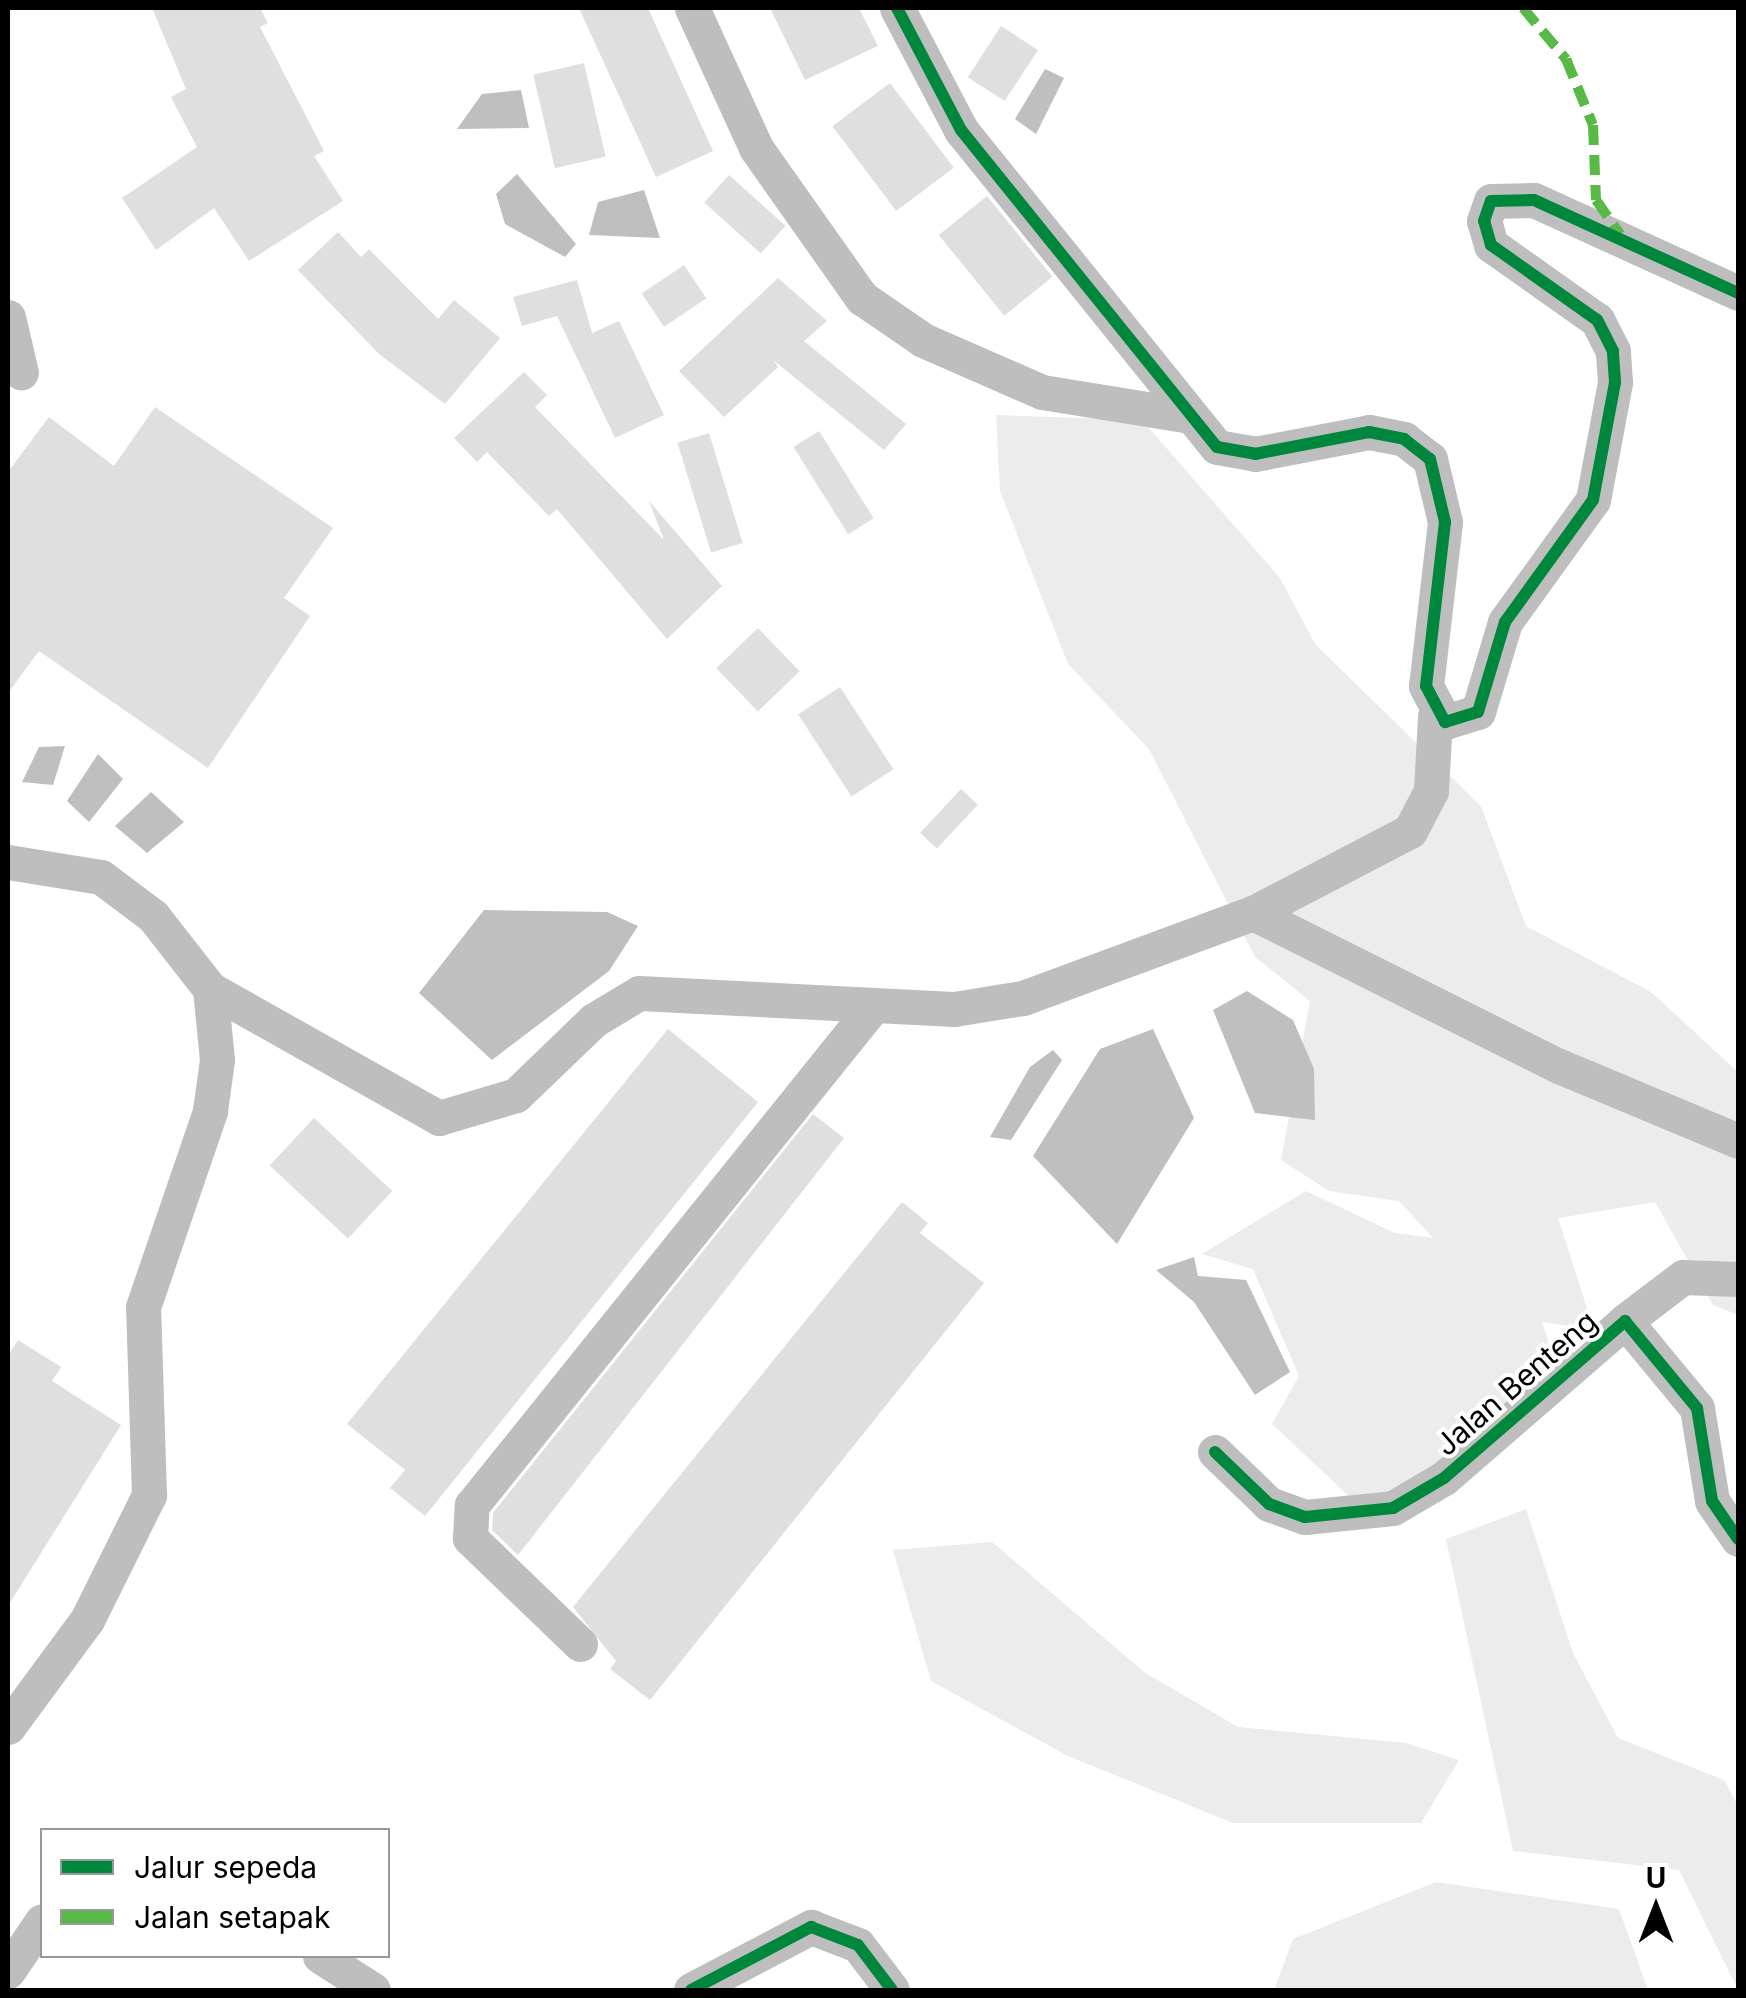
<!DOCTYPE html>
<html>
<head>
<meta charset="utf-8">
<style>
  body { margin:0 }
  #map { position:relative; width:1746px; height:1998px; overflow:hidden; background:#fff; font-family:Inter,sans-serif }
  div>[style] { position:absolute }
  .green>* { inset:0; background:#ececec }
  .water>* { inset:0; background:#bfbfbf }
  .building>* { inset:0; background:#dfdfdf; transform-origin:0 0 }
  .minor>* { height:35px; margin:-17.5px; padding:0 17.5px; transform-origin:17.5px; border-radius:17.5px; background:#bebebe }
  .quiet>* { height:10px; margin-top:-5px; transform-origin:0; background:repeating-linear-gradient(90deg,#58b947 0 20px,transparent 0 30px) }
  .cycleway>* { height:12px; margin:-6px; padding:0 6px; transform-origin:6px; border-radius:6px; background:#00873e }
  span { translate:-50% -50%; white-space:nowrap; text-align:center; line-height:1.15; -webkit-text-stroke:8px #fff; paint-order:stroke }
  .street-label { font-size:30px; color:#000 }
  .frame { position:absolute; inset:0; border:10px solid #000; pointer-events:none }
  .legend { position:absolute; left:40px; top:1828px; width:350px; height:130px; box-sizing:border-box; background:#fff; border:2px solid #999; margin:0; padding:12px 18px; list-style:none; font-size:30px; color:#000 }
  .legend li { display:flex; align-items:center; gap:20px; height:50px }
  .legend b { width:50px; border:2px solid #999 }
  .north { position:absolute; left:1606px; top:1858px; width:100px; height:100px; -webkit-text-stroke:8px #fff; paint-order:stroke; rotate:0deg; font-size:28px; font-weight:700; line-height:40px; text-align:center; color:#000 }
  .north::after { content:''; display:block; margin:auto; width:35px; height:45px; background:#000; clip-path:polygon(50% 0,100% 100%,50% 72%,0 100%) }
</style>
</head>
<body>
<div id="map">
  <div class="green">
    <div style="clip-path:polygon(996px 415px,1142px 420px,1280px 578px,1315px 644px,1481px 806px,1526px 926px,1651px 992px,1738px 1072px,1738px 1315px,1713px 1305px,1655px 1202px,1558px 1218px,1594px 1330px,1542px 1322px,1557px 1368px,1406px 1492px,1352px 1499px,1272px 1424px,1299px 1376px,1253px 1269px,1202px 1254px,1306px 1191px,1395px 1233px,1433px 1238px,1399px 1201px,1329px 1191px,1281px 1160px,1310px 1001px,1255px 957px,1149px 749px,1068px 664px,1000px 491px)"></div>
    <div style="clip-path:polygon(1526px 1509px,1573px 1653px,1618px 1738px,1724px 1780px,1738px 1806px,1738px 1990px,1679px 1870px,1513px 1851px,1446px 1539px)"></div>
    <div style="clip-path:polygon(992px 1542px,1144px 1672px,1238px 1727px,1406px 1743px,1459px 1760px,1421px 1823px,1233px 1823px,1068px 1756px,931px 1681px,893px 1550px)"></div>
    <div style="clip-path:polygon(1436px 1882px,1619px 1909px,1648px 1990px,1274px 1990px,1293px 1939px)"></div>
  </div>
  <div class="water">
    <div style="clip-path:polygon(1045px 69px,1064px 78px,1036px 134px,1015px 119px)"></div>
    <div style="clip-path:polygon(521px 90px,529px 128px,457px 129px,482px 94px)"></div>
    <div style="clip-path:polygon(517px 174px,576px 244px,565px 257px,505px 224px,496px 194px)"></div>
    <div style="clip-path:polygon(644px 190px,660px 238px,589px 235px,598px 202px)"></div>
    <div style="clip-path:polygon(65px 746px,53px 785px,22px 782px,39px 747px)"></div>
    <div style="clip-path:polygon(98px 754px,123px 779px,89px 822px,67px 801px)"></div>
    <div style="clip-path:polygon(151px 792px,184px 822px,147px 853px,115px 826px)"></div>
    <div style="clip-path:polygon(484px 910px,607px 912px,638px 926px,609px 971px,492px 1060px,419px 993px)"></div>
    <div style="clip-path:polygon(1247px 991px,1293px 1020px,1314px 1069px,1315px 1120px,1255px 1113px,1213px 1010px)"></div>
    <div style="clip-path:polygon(1153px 1029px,1194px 1118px,1117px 1244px,1033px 1156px,1100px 1049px)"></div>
    <div style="clip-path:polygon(1053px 1050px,1062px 1060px,1011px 1140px,990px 1137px,1030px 1067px)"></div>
    <div style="clip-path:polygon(1194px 1257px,1198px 1276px,1246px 1280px,1290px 1372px,1255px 1395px,1194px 1302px,1156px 1270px)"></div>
  </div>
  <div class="building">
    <div style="clip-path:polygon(152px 8px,260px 8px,268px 23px,260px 27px,324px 151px,314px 156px,343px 201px,249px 261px,214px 208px,156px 250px,122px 198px,197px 147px,171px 97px,186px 89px)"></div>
    <div style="clip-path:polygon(579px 8px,648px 8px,713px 151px,656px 177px)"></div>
    <div style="clip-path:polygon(770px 8px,859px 8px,878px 46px,805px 80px)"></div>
    <div style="left:1001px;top:26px;width:44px;height:61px;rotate:33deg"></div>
    <div style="left:584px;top:63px;width:96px;height:52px;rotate:77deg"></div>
    <div style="left:890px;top:83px;width:106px;height:72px;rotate:53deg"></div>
    <div style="left:729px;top:175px;width:76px;height:37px;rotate:42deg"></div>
    <div style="left:987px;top:196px;width:104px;height:62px;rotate:51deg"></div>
    <div style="clip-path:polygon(338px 232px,361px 257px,369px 249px,438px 319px,454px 300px,500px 338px,445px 404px,379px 354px,298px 270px)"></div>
    <div style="left:684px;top:265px;width:40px;height:51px;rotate:56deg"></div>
    <div style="clip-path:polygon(778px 278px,827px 321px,804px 341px,906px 424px,884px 450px,773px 360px,778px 367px,724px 417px,679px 371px)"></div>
    <div style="clip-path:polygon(577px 280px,592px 333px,619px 321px,664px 415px,615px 438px,557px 316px,522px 326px,513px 297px)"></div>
    <div style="clip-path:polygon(524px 372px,547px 395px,535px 407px,664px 540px,649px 501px,722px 586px,667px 639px,557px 509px,549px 516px,487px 452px,477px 462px,454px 438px)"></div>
    <div style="clip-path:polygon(155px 407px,333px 528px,284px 598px,310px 616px,208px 768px,39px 651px,8px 693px,8px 472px,49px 417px,114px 466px)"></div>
    <div style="left:819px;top:431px;width:103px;height:30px;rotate:58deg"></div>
    <div style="left:709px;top:433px;width:115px;height:33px;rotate:73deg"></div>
    <div style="left:758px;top:628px;width:60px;height:58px;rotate:46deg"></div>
    <div style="left:840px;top:687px;width:98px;height:50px;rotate:57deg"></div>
    <div style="left:961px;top:789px;width:23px;height:60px;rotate:43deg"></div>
    <div style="clip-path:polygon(668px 1029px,758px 1102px,425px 1516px,390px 1488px,405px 1470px,347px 1424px)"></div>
    <div style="clip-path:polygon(813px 1114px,844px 1138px,518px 1555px,492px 1530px,493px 1513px)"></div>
    <div style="left:314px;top:1118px;width:107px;height:65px;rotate:43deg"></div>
    <div style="clip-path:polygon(902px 1202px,928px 1223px,920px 1233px,984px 1283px,650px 1700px,610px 1669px,616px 1661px,573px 1607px)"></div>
    <div style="clip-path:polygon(18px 1340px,61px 1367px,52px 1381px,121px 1425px,8px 1606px,8px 1356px)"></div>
  </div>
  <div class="minor">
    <div style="left:692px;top:8px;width:154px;rotate:65.4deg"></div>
    <div style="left:756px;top:148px;width:184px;rotate:54.8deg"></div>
    <div style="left:862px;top:298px;width:74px;rotate:34.5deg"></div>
    <div style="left:923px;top:340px;width:130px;rotate:23.6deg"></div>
    <div style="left:1042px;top:392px;width:144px;rotate:9.2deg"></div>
    <div style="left:897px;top:8px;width:138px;rotate:62.3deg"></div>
    <div style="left:961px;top:130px;width:407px;rotate:51.1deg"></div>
    <div style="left:1217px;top:447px;width:39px;rotate:10deg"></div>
    <div style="left:1255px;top:454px;width:116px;rotate:-10.9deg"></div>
    <div style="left:1369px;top:432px;width:36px;rotate:11deg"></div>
    <div style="left:1404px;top:439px;width:33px;rotate:38deg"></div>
    <div style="left:1430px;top:459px;width:65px;rotate:76.6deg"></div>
    <div style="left:1445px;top:522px;width:165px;rotate:96.6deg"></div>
    <div style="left:1426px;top:686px;width:41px;rotate:62.2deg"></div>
    <div style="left:1445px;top:722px;width:34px;rotate:-17deg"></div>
    <div style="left:1478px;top:712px;width:94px;rotate:-73.3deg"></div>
    <div style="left:1505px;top:622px;width:150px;rotate:-54.2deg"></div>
    <div style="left:1593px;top:500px;width:120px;rotate:-79.4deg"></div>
    <div style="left:1615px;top:382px;width:31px;rotate:-94deg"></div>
    <div style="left:1613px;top:351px;width:35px;rotate:-117deg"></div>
    <div style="left:1597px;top:320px;width:130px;rotate:-144.7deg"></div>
    <div style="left:1491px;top:245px;width:25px;rotate:-106deg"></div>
    <div style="left:1484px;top:221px;width:21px;rotate:-71deg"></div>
    <div style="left:1491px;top:201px;width:43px;rotate:-1.3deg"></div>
    <div style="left:1534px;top:200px;width:224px;rotate:24.5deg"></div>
    <div style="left:8px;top:317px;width:57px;rotate:76.9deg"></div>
    <div style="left:8px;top:862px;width:94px;rotate:9.2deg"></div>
    <div style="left:101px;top:877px;width:65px;rotate:36.9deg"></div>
    <div style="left:153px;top:916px;width:93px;rotate:52deg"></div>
    <div style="left:210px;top:989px;width:263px;rotate:29.4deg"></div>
    <div style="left:439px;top:1118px;width:80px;rotate:-16.6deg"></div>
    <div style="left:516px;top:1095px;width:108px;rotate:-43.9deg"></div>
    <div style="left:594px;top:1020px;width:52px;rotate:-31deg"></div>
    <div style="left:639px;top:993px;width:315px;rotate:2.9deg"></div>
    <div style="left:954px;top:1009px;width:70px;rotate:-9.1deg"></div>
    <div style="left:1023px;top:998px;width:245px;rotate:-20.3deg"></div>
    <div style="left:1253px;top:913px;width:177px;rotate:-27.6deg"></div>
    <div style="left:1410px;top:831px;width:45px;rotate:-62.3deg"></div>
    <div style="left:1431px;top:791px;width:75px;rotate:-86.9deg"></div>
    <div style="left:1253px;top:913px;width:342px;rotate:26.6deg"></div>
    <div style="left:1559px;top:1066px;width:194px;rotate:22.7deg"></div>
    <div style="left:1625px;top:1321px;width:73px;rotate:-37.2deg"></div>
    <div style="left:1683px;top:1277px;width:55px;rotate:2.1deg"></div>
    <div style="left:1215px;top:1452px;width:75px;rotate:43.9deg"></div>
    <div style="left:1269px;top:1504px;width:38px;rotate:20deg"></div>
    <div style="left:1305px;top:1517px;width:88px;rotate:-5.8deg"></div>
    <div style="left:1393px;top:1508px;width:59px;rotate:-30.5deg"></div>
    <div style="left:1444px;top:1478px;width:240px;rotate:-40.9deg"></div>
    <div style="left:1625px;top:1321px;width:113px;rotate:50.4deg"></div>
    <div style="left:1697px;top:1408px;width:94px;rotate:80.8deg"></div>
    <div style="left:1712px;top:1501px;width:46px;rotate:55.6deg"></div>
    <div style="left:580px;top:1644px;width:153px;rotate:-136.1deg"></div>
    <div style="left:470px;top:1538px;width:33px;rotate:-87deg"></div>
    <div style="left:472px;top:1505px;width:635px;rotate:-51.2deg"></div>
    <div style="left:8px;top:1727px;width:133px;rotate:-53.6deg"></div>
    <div style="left:87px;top:1620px;width:140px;rotate:-63.6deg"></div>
    <div style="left:149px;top:1495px;width:188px;rotate:-91.8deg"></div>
    <div style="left:143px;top:1307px;width:207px;rotate:-71.1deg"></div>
    <div style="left:210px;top:1111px;width:51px;rotate:-82.2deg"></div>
    <div style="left:217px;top:1060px;width:71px;rotate:-95.6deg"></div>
    <div style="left:320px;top:1956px;width:63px;rotate:32.7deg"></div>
    <div style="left:8px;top:1971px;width:60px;rotate:-55.8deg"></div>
    <div style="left:691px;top:1990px;width:136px;rotate:-27.7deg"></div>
    <div style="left:811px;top:1927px;width:50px;rotate:21deg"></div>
    <div style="left:858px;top:1945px;width:56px;rotate:52.9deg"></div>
  </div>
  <div class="quiet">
    <div style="left:1523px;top:8px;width:67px;rotate:49.9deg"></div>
    <div style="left:1566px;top:59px;width:71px;rotate:67.8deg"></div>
    <div style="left:1593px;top:125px;width:75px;rotate:87.7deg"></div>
    <div style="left:1596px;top:200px;width:42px;rotate:54.8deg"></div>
  </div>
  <div class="cycleway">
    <div style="left:897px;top:8px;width:138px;rotate:62.3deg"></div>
    <div style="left:961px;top:130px;width:407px;rotate:51.1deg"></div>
    <div style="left:1217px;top:447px;width:39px;rotate:10deg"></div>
    <div style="left:1255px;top:454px;width:116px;rotate:-10.9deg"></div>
    <div style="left:1369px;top:432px;width:36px;rotate:11deg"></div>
    <div style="left:1404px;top:439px;width:33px;rotate:38deg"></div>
    <div style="left:1430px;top:459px;width:65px;rotate:76.6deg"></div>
    <div style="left:1445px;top:522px;width:165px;rotate:96.6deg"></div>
    <div style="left:1426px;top:686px;width:41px;rotate:62.2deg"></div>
    <div style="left:1445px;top:722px;width:34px;rotate:-17deg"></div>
    <div style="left:1478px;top:712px;width:94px;rotate:-73.3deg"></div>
    <div style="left:1505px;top:622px;width:150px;rotate:-54.2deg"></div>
    <div style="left:1593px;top:500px;width:120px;rotate:-79.4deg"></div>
    <div style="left:1615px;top:382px;width:31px;rotate:-94deg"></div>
    <div style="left:1613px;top:351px;width:35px;rotate:-117deg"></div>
    <div style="left:1597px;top:320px;width:130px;rotate:-144.7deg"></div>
    <div style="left:1491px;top:245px;width:25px;rotate:-106deg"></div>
    <div style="left:1484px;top:221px;width:21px;rotate:-71deg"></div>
    <div style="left:1491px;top:201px;width:43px;rotate:-1.3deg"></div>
    <div style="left:1534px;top:200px;width:224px;rotate:24.5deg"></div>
    <div style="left:1215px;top:1452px;width:75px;rotate:43.9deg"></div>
    <div style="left:1269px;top:1504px;width:38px;rotate:20deg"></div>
    <div style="left:1305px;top:1517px;width:88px;rotate:-5.8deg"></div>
    <div style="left:1393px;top:1508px;width:59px;rotate:-30.5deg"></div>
    <div style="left:1444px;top:1478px;width:240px;rotate:-40.9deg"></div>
    <div style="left:1625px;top:1321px;width:113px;rotate:50.4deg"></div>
    <div style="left:1697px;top:1408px;width:94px;rotate:80.8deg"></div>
    <div style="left:1712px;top:1501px;width:46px;rotate:55.6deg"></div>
    <div style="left:691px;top:1990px;width:136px;rotate:-27.7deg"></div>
    <div style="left:811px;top:1927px;width:50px;rotate:21deg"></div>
    <div style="left:858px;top:1945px;width:56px;rotate:52.9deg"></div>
  </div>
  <div class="street-label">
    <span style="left:1516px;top:1383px;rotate:-41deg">Jalan Benteng</span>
  </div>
  <div class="frame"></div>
  <ul class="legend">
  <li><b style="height:12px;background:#00873e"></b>Jalur sepeda</li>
  <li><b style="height:12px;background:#58b947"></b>Jalan setapak</li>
  </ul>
  <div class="north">U</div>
</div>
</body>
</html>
